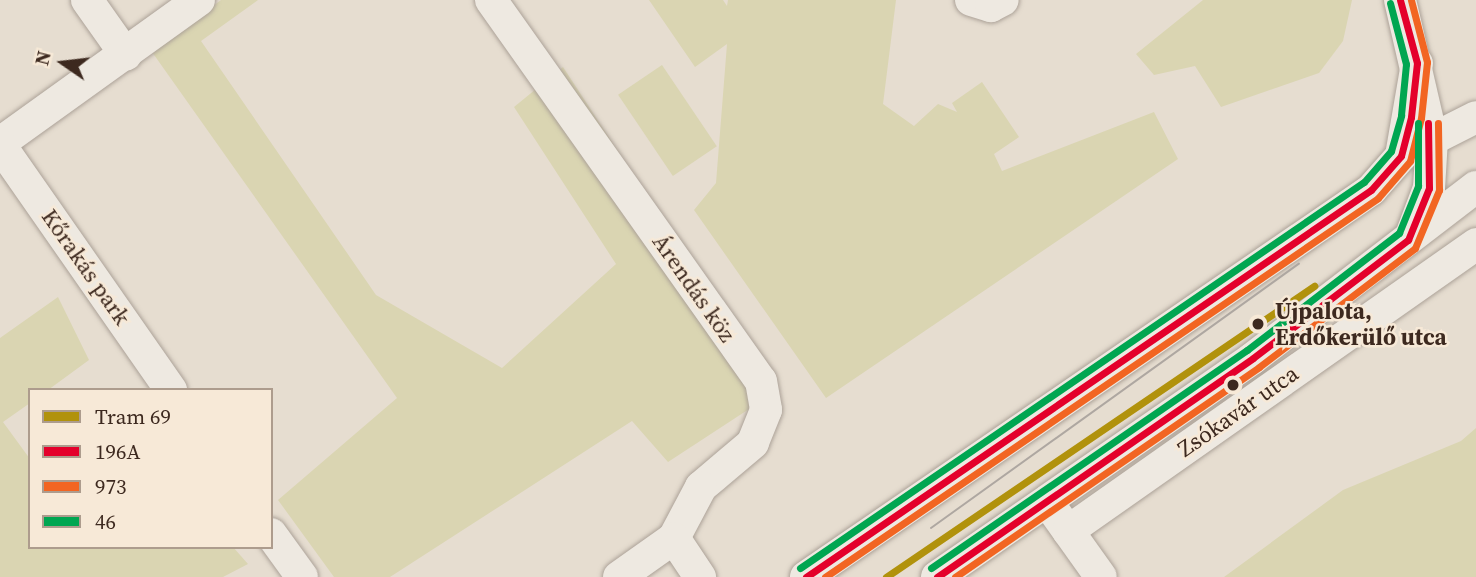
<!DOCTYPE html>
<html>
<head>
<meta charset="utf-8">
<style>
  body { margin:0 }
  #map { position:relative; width:1476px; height:577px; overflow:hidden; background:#e6ddd0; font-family:"Source Serif 4",serif }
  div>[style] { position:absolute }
  .green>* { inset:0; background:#dad5b2; transform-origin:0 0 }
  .roads { filter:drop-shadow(0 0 2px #aca298) drop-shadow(0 0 2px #aca298) }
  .minor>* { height:32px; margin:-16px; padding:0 16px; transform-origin:16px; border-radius:16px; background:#eee9e1 }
  .tram>* { height:2px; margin:-1px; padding:0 1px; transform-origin:1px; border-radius:1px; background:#aea7a1 }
  .bus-1>* { height:7px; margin:-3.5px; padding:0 3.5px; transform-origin:3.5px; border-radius:3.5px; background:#e4002b }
  .bus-2>* { height:7px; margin:-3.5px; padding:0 3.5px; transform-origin:3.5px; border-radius:3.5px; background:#f26522 }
  .bus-3>* { height:7px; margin:-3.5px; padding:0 3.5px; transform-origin:3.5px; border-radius:3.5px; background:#00a651 }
  .tram-1>* { height:7px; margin:-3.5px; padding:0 3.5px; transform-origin:3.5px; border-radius:3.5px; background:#b1920c }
  .dots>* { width:19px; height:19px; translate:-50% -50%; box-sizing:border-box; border:4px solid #f7e9d7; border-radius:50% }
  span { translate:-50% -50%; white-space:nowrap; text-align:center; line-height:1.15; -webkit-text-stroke:5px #f7e9d7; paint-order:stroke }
  .street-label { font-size:23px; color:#3d291f }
  .stop-label { font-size:23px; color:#3d291f; font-weight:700 }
  .left { translate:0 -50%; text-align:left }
  .legend { position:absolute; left:28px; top:388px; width:245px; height:161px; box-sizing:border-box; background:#f7e9d7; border:2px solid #ad9c8d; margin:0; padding:9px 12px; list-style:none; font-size:21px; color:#3d291f }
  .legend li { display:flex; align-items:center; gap:14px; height:35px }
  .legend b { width:35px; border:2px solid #ad9c8d }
  .north { position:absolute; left:28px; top:28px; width:70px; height:70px; -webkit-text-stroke:5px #f7e9d7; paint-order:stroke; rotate:284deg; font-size:19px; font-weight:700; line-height:28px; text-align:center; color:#3d291f }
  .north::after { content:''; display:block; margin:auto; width:24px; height:32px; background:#3d291f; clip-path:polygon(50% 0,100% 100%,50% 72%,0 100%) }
</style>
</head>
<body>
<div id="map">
  <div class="green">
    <div style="clip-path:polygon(221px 0,258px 0,201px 41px,376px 295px,502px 368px,616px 264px,514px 107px,563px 67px,775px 392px,668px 462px,632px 421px,390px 577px,334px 577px,278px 500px,397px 398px,152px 52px)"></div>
    <div style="clip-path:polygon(649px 0,723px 0,727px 6px,728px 0,896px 0,883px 104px,914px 126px,938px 104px,957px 112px,952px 103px,982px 82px,1019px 137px,994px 154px,1002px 171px,1154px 112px,1178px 159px,826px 398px,694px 210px,716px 183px,727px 44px,695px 67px)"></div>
    <div style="clip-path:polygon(1203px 0,1352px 0,1343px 41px,1319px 73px,1221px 107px,1195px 66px,1154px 75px,1136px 54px)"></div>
    <div style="left:662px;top:65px;width:98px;height:53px;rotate:56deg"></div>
    <div style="clip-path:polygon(58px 297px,89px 360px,48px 390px,30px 390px,30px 403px,3px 422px,30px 459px,30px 547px,233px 547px,248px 564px,223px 577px,0 577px,0 338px)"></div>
    <div style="clip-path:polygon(1476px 428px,1476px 577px,1224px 577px,1343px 490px,1461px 441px)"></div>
  </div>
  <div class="roads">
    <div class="minor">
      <div style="left:87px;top:0;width:67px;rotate:54.7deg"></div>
      <div style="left:491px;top:0;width:467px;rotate:54.7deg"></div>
      <div style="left:761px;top:381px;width:29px;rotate:80deg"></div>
      <div style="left:766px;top:410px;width:35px;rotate:112deg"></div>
      <div style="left:753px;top:443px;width:68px;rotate:139.8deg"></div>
      <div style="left:701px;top:487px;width:58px;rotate:117.9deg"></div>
      <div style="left:674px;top:538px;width:47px;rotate:56.3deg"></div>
      <div style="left:971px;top:0;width:21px;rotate:17deg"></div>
      <div style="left:991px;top:6px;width:13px;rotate:-27deg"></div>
      <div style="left:1400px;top:0;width:143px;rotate:77deg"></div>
      <div style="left:1432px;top:139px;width:49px;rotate:93.5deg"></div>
      <div style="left:1429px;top:188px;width:51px;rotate:110.6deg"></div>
      <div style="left:0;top:143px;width:245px;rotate:-35.7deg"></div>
      <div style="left:0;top:145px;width:299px;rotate:55.1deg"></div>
      <div style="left:1415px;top:148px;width:68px;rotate:-26.9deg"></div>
      <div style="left:1056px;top:514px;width:77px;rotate:54.5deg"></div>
      <div style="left:1068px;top:531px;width:499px;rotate:-35.1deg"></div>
      <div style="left:271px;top:534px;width:53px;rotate:54.2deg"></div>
      <div style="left:619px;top:577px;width:67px;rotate:-35.3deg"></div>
      <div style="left:806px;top:577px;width:685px;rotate:-34.41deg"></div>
      <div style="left:1371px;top:190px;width:45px;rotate:-48.6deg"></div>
      <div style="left:1401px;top:156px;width:94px;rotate:-80.2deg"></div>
      <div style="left:937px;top:577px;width:384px;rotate:-34.7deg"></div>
      <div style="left:1253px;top:358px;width:281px;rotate:-37.5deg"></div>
    </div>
  </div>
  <div class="tram">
    <div style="left:931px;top:528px;width:453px;rotate:-35.7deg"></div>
  </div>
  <div class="bus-1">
    <div style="left:806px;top:577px;width:685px;rotate:-34.41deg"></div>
    <div style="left:1371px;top:190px;width:45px;rotate:-48.6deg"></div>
    <div style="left:1401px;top:156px;width:40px;rotate:-75.6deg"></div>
    <div style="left:1411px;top:117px;width:54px;rotate:-83.7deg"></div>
    <div style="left:1417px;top:63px;width:65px;rotate:-105.1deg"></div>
    <div style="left:937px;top:577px;width:384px;rotate:-34.7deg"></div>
    <div style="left:1253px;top:358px;width:195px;rotate:-37.3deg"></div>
    <div style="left:1408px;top:240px;width:56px;rotate:-68deg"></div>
    <div style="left:1429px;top:188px;width:65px;rotate:-90.9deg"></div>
  </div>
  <div class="bus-2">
    <div style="left:825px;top:577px;width:670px;rotate:-34.42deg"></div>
    <div style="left:1378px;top:198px;width:49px;rotate:-49.1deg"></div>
    <div style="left:1410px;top:161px;width:44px;rotate:-75.7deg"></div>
    <div style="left:1421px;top:118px;width:56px;rotate:-83.9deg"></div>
    <div style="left:1427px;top:62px;width:64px;rotate:-104.5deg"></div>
    <div style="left:955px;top:577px;width:369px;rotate:-34.6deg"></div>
    <div style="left:1259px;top:367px;width:196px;rotate:-37.3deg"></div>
    <div style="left:1415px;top:248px;width:63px;rotate:-67.5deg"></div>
    <div style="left:1439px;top:190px;width:67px;rotate:-90.9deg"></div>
  </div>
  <div class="bus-3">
    <div style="left:800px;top:568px;width:683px;rotate:-34.39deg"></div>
    <div style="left:1364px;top:182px;width:41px;rotate:-48.9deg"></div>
    <div style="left:1391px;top:151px;width:37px;rotate:-74deg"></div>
    <div style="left:1401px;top:115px;width:51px;rotate:-84.4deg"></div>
    <div style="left:1406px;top:64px;width:63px;rotate:-104.7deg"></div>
    <div style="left:931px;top:568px;width:384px;rotate:-34.6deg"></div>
    <div style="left:1247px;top:350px;width:192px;rotate:-37.6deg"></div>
    <div style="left:1399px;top:233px;width:51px;rotate:-68deg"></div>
    <div style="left:1418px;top:186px;width:63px;rotate:-90deg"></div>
  </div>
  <div class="tram-1">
    <div style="left:886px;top:577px;width:518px;rotate:-34.21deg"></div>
  </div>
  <div class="dots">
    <div style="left:1258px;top:324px;background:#3d291f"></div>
    <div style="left:1233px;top:385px;background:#3d291f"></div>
  </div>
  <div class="street-label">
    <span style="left:86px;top:267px;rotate:55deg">Kőrakás park</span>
    <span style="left:694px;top:288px;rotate:55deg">Árendás köz</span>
    <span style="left:1238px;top:411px;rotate:-35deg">Zsókavár utca</span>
  </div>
  <div class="stop-label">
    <span class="left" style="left:1275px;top:324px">Újpalota,<br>Erdőkerülő utca</span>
  </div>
  <ul class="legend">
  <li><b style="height:9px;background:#b1920c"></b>Tram 69</li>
  <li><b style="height:9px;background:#e4002b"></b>196A</li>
  <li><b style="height:9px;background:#f26522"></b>973</li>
  <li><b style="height:9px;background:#00a651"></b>46</li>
  </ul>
  <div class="north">N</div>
</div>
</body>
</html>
